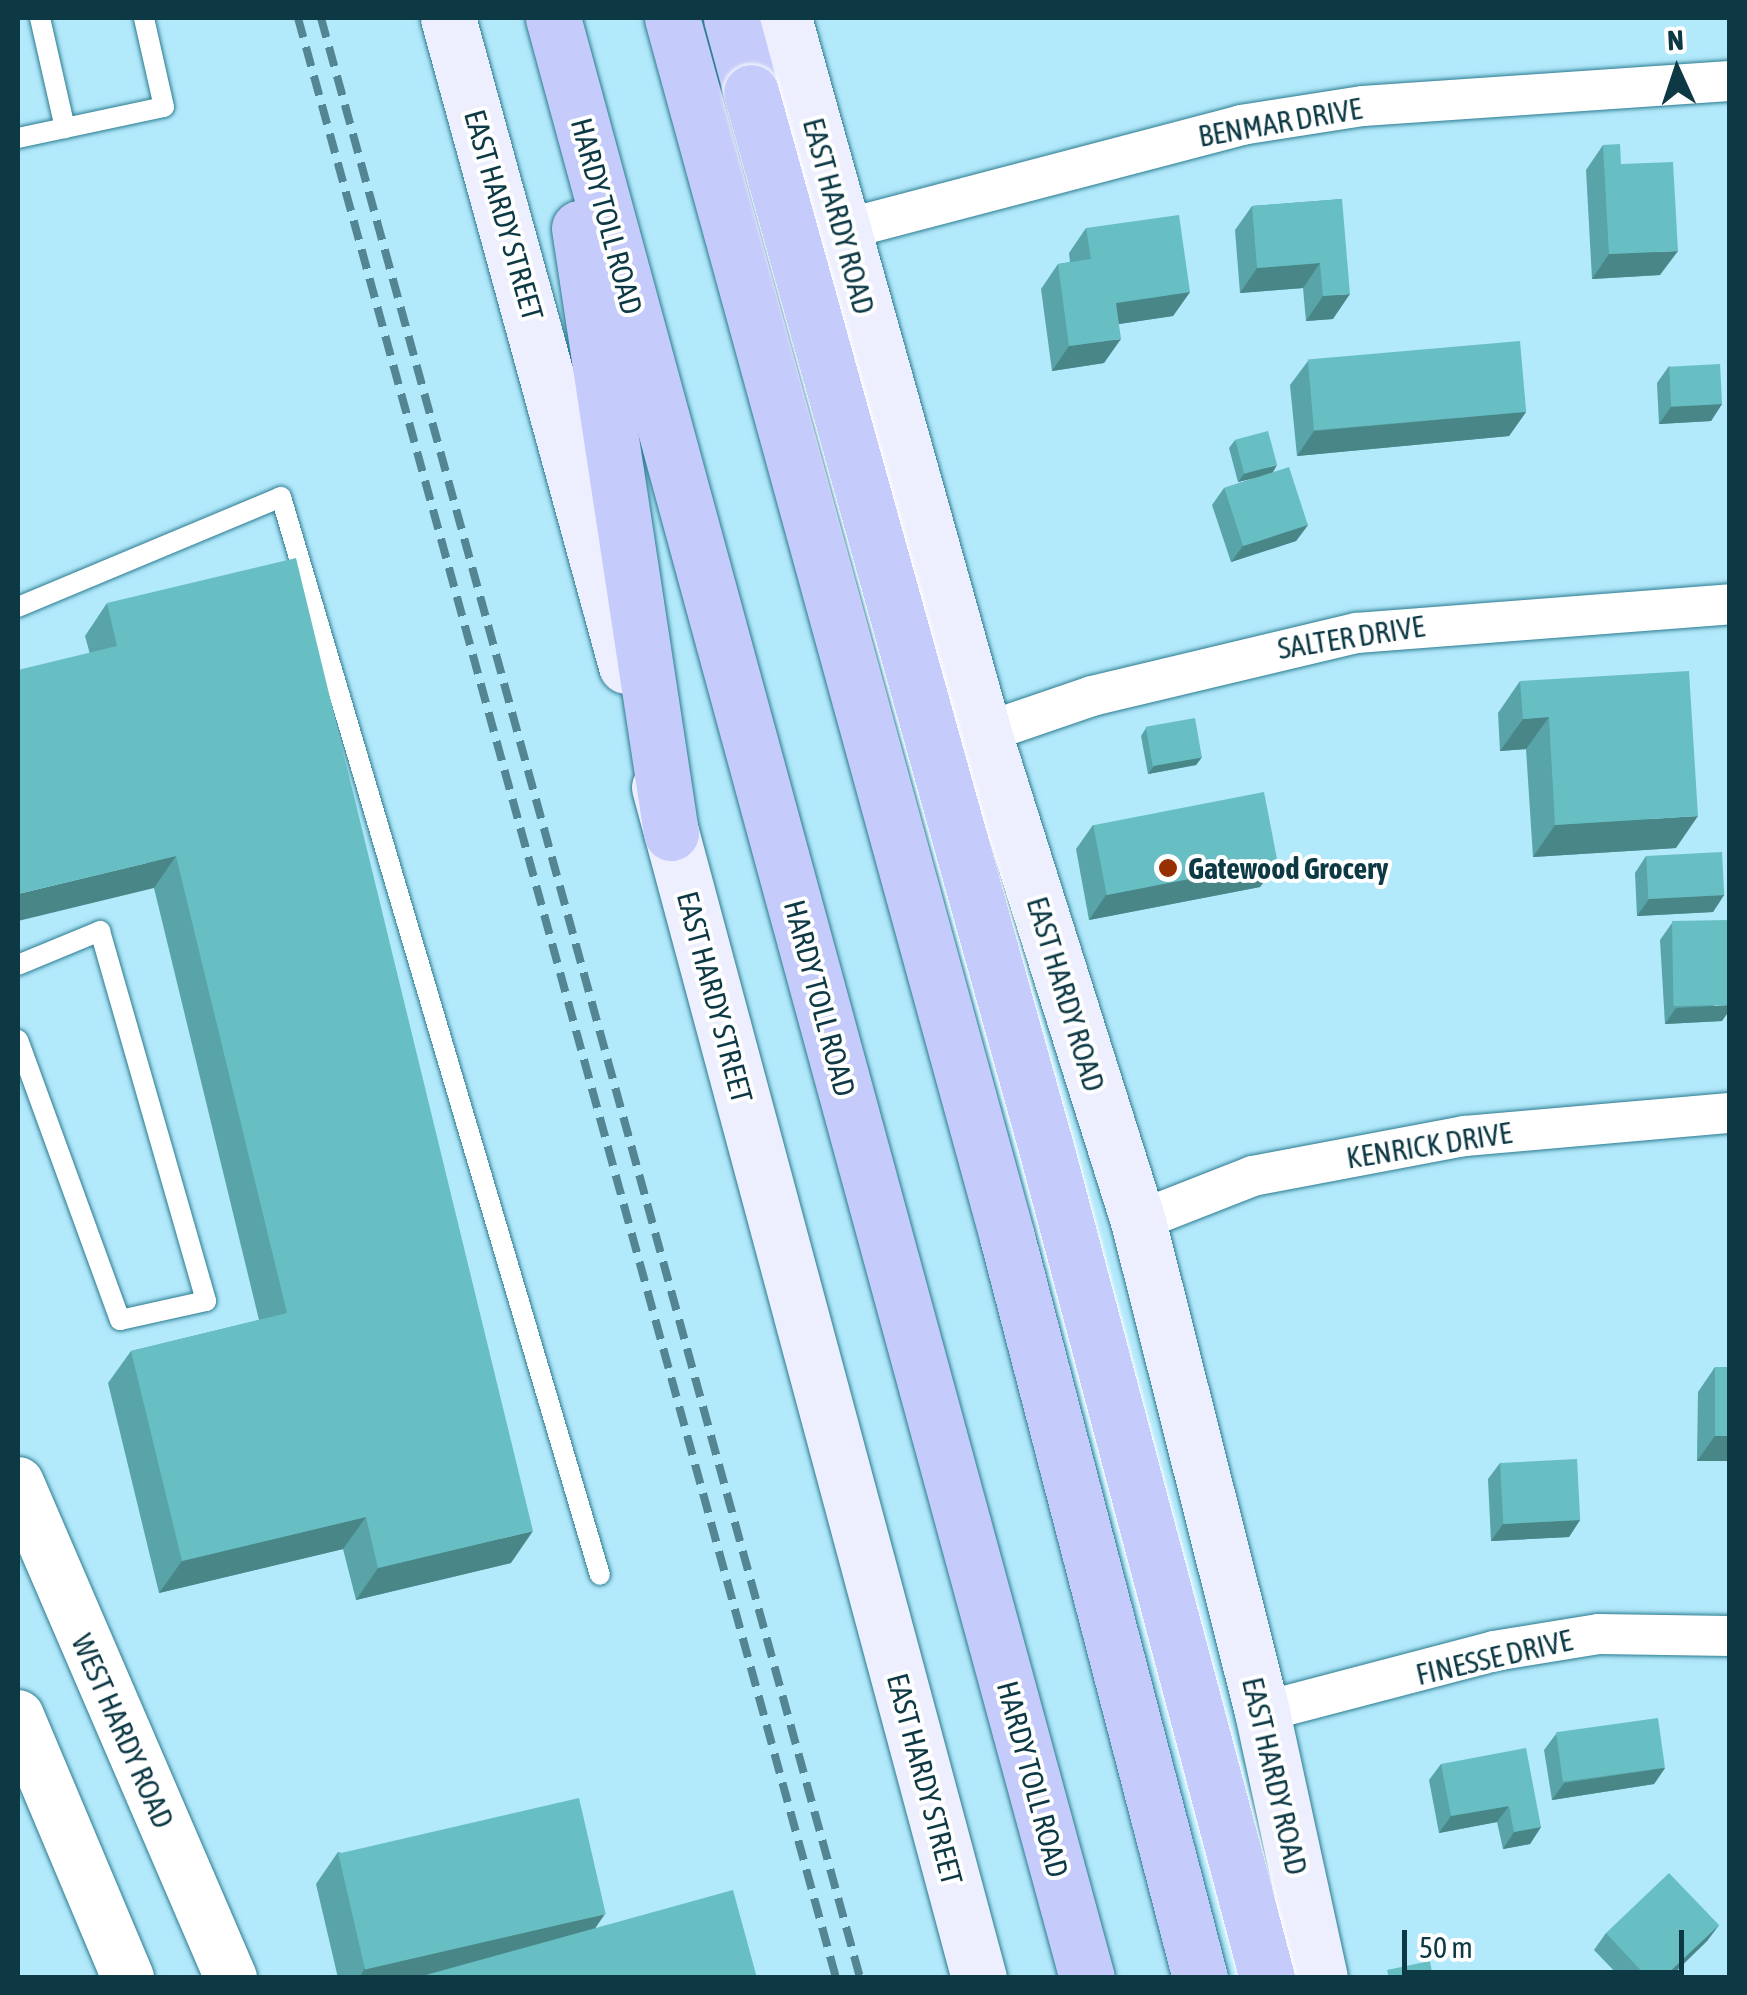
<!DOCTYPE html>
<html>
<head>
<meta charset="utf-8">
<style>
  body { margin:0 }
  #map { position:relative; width:1747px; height:1995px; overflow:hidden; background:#b2e9fb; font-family:"Asap Condensed",sans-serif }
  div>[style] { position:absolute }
  .roads { filter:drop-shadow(0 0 2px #2c7b90) drop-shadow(0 0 2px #2c7b90) }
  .service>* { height:20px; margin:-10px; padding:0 10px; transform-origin:10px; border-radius:10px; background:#fff }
  .minor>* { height:40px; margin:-20px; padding:0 20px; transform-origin:20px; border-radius:20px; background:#fff }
  .tertiary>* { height:52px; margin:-26px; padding:0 26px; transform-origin:26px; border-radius:26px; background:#fff }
  .secondary>* { height:55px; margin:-27.5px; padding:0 27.5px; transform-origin:27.5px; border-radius:27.5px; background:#eeeffe }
  .motorway>* { height:55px; margin:-27.5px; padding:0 27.5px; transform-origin:27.5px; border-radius:27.5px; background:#c5cbfa }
  .rail>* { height:8px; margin-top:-4px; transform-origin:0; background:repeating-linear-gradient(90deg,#548593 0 20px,transparent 0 30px) }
  .bridges { filter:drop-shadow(0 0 2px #fff) drop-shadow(0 0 2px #fff) }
  .motorway-bridge>* { height:55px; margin:-27.5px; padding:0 27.5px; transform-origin:27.5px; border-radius:27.5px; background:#c5cbfa }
  .wall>* { inset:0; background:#59a4a8 }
  .shaded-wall>* { inset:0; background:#498688 }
  .building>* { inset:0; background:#68bfc3; transform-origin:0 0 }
  .dots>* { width:28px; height:28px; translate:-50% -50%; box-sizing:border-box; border:5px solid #fff; border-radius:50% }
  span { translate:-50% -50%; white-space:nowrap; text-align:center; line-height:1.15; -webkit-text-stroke:8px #fff; paint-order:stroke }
  .street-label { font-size:30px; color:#0d3945 }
  .poi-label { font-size:30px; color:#0d3945; font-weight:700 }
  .left { translate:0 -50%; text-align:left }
  .frame { position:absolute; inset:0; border:20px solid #0d3945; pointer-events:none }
  .north { position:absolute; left:1627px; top:20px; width:100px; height:100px; -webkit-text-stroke:8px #fff; paint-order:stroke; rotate:357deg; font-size:28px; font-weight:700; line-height:40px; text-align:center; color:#0d3945 }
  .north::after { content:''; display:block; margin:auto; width:35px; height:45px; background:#0d3945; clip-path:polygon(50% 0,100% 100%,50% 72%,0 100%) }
  .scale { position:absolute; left:1402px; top:1930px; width:282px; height:45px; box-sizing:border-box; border:5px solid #0d3945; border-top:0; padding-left:12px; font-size:30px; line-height:35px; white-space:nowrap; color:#0d3945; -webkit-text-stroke:8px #fff; paint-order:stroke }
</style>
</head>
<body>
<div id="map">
  <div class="roads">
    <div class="service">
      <div style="left:40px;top:18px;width:113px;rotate:77.2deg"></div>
      <div style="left:18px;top:138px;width:149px;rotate:-12deg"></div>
      <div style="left:164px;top:107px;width:91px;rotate:-102.7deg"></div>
      <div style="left:18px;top:607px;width:285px;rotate:-22.7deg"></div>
      <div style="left:281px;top:497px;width:1124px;rotate:73.52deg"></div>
      <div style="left:18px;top:965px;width:89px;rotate:-22.5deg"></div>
      <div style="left:100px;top:931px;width:385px;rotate:74deg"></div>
      <div style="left:206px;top:1301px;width:88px;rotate:167.5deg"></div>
      <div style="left:120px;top:1320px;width:298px;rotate:-110deg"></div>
    </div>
    <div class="minor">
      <div style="left:842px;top:230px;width:413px;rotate:-14.7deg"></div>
      <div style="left:1241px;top:125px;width:123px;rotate:-8.9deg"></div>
      <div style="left:1363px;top:106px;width:368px;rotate:-3.9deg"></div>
      <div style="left:984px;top:733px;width:114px;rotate:-18.9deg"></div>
      <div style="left:1092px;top:696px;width:272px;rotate:-13.4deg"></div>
      <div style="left:1357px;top:633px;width:374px;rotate:-4.4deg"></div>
      <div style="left:1138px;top:1221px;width:123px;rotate:-21.4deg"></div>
      <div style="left:1253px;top:1176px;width:216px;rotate:-10.7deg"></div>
      <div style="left:1465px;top:1136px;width:266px;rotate:-5deg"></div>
      <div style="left:1262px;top:1712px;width:240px;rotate:-14.7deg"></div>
      <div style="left:1494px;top:1651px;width:106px;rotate:-9.2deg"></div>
      <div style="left:1599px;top:1634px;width:131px;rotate:0.9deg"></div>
    </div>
    <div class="tertiary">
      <div style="left:18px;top:1483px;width:539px;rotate:66.72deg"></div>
      <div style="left:18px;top:1716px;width:284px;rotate:67.2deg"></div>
    </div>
    <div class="secondary">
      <div style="left:448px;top:18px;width:672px;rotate:74.64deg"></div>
      <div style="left:784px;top:18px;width:742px;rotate:74.37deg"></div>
      <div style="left:984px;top:733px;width:512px;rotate:72.49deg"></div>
      <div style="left:1138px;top:1221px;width:506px;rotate:75.83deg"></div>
      <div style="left:1262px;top:1712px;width:272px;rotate:77.7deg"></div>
      <div style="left:659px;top:787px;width:1233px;rotate:74.96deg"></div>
    </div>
    <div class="motorway">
      <div style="left:553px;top:18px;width:2031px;rotate:74.76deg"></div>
      <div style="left:672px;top:18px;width:1264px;rotate:74.63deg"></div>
      <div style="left:1007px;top:1237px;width:766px;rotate:75.4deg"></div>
      <div style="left:731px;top:18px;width:77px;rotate:74.9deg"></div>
      <div style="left:579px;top:228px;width:612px;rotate:81.35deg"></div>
    </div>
  </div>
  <div class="rail">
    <div style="left:298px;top:18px;width:2032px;rotate:74.65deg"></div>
    <div style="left:321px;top:18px;width:2033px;rotate:74.62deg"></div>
  </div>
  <div class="bridges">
    <div class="motorway-bridge">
      <div style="left:751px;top:92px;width:1092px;rotate:74.39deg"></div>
      <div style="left:1045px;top:1144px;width:863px;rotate:75.09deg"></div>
    </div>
  </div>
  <div class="wall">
    <div style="clip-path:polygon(1603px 145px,1621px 164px,1660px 275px,1592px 279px,1586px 170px)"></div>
    <div style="clip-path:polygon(1342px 199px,1333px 319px,1306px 321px,1303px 288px,1240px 293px,1235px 230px,1252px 206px)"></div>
    <div style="clip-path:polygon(1086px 228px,1190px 292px,1173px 316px,1119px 324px,1104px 363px,1052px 371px,1041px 289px,1058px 264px,1070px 262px,1069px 253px)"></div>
    <div style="clip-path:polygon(1308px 361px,1526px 412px,1509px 436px,1297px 456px,1290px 385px)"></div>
    <div style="clip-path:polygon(1669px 366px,1722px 404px,1711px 421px,1659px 424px,1657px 383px)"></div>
    <div style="clip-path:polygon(1235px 440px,1272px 473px,1308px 525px,1296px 541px,1231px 562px,1212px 505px,1224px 488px,1261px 476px,1238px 482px,1229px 448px)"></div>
    <div style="clip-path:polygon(107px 603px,511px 1563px,356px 1600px,343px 1549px,159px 1593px,108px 1383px,131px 1351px,259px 1320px,154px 888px,85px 636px)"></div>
    <div style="clip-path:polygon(1520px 681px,1676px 848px,1533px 857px,1526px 749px,1500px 751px,1498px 713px)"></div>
    <div style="clip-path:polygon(1146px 728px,1202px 757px,1196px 765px,1148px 774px,1141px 736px)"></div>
    <div style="clip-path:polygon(1093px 825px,1278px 862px,1260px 887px,1089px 920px,1076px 849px)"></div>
    <div style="clip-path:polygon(1646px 856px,1724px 895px,1713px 912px,1637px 916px,1635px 873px)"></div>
    <div style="clip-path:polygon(1672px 923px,1722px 1021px,1665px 1024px,1660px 940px)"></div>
    <div style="clip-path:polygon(1715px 1367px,1730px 1367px,1730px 1461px,1697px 1461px,1698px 1392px)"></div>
    <div style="clip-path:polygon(1500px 1463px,1580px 1520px,1569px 1537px,1491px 1541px,1488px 1479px)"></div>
    <div style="clip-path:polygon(1556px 1734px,1665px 1768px,1654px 1784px,1552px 1800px,1544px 1750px)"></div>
    <div style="clip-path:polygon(1441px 1764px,1541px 1827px,1530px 1844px,1503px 1849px,1497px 1822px,1439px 1833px,1429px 1780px)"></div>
    <div style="clip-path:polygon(338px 1852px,596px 1928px,757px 1978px,338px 1978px,316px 1884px)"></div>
    <div style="clip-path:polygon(1719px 1925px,1707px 1941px,1669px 1978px,1621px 1978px,1594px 1950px,1606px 1933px)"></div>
  </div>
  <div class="shaded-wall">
    <div style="clip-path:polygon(1678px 251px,1660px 275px,1592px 279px,1609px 254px)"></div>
    <div style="clip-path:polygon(1320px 263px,1303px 288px,1240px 293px,1257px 268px)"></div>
    <div style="clip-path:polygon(1190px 292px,1173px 316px,1099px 327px,1116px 303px)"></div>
    <div style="clip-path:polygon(1350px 294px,1333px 319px,1306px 321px,1323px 296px)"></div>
    <div style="clip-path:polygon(1121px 339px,1104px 363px,1052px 371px,1069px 346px)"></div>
    <div style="clip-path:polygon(1722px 404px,1711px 421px,1659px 424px,1671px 407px)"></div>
    <div style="clip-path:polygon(1526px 412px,1509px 436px,1297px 456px,1314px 431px)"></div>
    <div style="clip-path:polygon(1277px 465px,1272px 474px,1238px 482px,1244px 474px)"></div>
    <div style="clip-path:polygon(1308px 525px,1296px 541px,1231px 562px,1243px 546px)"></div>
    <div style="clip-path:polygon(1549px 717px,1526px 749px,1500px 751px,1523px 719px)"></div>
    <div style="clip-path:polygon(1202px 757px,1196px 765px,1148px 774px,1154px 766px)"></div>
    <div style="clip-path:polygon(1698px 816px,1676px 848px,1533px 857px,1555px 825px)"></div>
    <div style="clip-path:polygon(176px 856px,154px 888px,18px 921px,18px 894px)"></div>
    <div style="clip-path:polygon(1278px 862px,1260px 887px,1089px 920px,1106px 895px)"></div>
    <div style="clip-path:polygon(1724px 895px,1713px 912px,1637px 916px,1649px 899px)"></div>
    <div style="clip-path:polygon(1730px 1005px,1730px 1010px,1722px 1021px,1665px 1024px,1676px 1008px)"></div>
    <div style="clip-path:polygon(1715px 1436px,1730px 1436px,1730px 1461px,1697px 1461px)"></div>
    <div style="clip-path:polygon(366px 1517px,343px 1549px,159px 1593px,182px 1561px)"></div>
    <div style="clip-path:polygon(1580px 1520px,1569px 1537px,1491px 1541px,1503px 1524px)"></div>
    <div style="clip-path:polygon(533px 1531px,511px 1563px,356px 1600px,378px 1568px)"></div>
    <div style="clip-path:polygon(1665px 1768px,1654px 1784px,1552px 1800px,1564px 1783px)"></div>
    <div style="clip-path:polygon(1509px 1806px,1497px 1822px,1439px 1833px,1451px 1816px)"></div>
    <div style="clip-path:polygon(1541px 1827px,1530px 1844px,1503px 1849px,1514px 1832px)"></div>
    <div style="clip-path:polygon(605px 1914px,583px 1946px,443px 1978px,359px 1978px,365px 1968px)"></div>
    <div style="clip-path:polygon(1719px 1925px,1707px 1941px,1669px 1978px,1663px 1978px)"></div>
  </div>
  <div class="building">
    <div style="clip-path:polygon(1620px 144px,1621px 164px,1673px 162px,1678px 251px,1609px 254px,1603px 145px)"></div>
    <div style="clip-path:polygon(1342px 199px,1350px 294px,1323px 296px,1320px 263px,1257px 268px,1252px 206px)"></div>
    <div style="clip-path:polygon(1179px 215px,1190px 292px,1116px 303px,1121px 339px,1069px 346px,1058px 264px,1091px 259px,1086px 228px)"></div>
    <div style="left:1520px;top:341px;width:71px;height:213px;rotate:85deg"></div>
    <div style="left:1720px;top:364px;width:40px;height:51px;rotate:87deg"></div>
    <div style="left:1268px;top:431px;width:35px;height:34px;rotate:75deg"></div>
    <div style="left:1289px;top:467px;width:61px;height:68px;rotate:72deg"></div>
    <div style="clip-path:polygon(296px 558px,533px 1531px,378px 1568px,366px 1517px,182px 1561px,131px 1351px,287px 1313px,176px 856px,18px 894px,18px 670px,117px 646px,107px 603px)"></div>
    <div style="clip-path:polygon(1689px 671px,1698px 816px,1555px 825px,1549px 717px,1523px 719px,1520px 681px)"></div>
    <div style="left:1195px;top:718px;width:40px;height:50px;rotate:80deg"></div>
    <div style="left:1264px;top:792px;width:71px;height:174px;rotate:79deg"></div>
    <div style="left:1722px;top:852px;width:43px;height:76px;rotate:87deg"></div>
    <div style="left:1729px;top:920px;width:85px;height:57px;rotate:89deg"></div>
    <div style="left:1715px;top:1367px;width:15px;height:69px"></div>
    <div style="left:1577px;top:1459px;width:61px;height:77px;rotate:87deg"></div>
    <div style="left:1658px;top:1718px;width:50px;height:103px;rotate:82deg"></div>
    <div style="clip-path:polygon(1526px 1748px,1541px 1827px,1514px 1832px,1509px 1806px,1451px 1816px,1441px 1764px)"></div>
    <div style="left:579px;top:1798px;width:119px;height:247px;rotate:77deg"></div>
    <div style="clip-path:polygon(1669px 1873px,1719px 1925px,1663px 1978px,1648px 1978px,1606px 1933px)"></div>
    <div style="clip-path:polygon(733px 1890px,757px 1978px,415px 1978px)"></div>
    <div style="clip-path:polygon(1430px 1961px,1433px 1978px,1389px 1978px,1387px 1970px)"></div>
  </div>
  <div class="dots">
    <div style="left:1168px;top:868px;background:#963001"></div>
  </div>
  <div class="street-label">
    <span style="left:1280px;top:122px;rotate:-10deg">BENMAR DRIVE</span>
    <span style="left:504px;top:215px;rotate:74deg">EAST HARDY STREET</span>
    <span style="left:607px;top:216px;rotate:75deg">HARDY TOLL ROAD</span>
    <span style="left:839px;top:216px;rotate:75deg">EAST HARDY ROAD</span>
    <span style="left:1351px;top:637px;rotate:-9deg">SALTER DRIVE</span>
    <span style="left:1066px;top:994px;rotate:73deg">EAST HARDY ROAD</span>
    <span style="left:715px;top:997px;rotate:75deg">EAST HARDY STREET</span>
    <span style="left:820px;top:998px;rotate:75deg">HARDY TOLL ROAD</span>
    <span style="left:1429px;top:1145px;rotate:-9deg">KENRICK DRIVE</span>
    <span style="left:1494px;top:1657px;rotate:-13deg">FINESSE DRIVE</span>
    <span style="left:123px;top:1731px;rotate:66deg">WEST HARDY ROAD</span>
    <span style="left:1275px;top:1776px;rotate:77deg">EAST HARDY ROAD</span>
    <span style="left:925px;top:1779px;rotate:75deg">EAST HARDY STREET</span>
    <span style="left:1033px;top:1779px;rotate:75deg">HARDY TOLL ROAD</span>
  </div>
  <div class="poi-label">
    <span class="left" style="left:1188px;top:868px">Gatewood Grocery</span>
  </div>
  <div class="frame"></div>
  <div class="north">N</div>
  <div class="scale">50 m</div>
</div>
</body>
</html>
